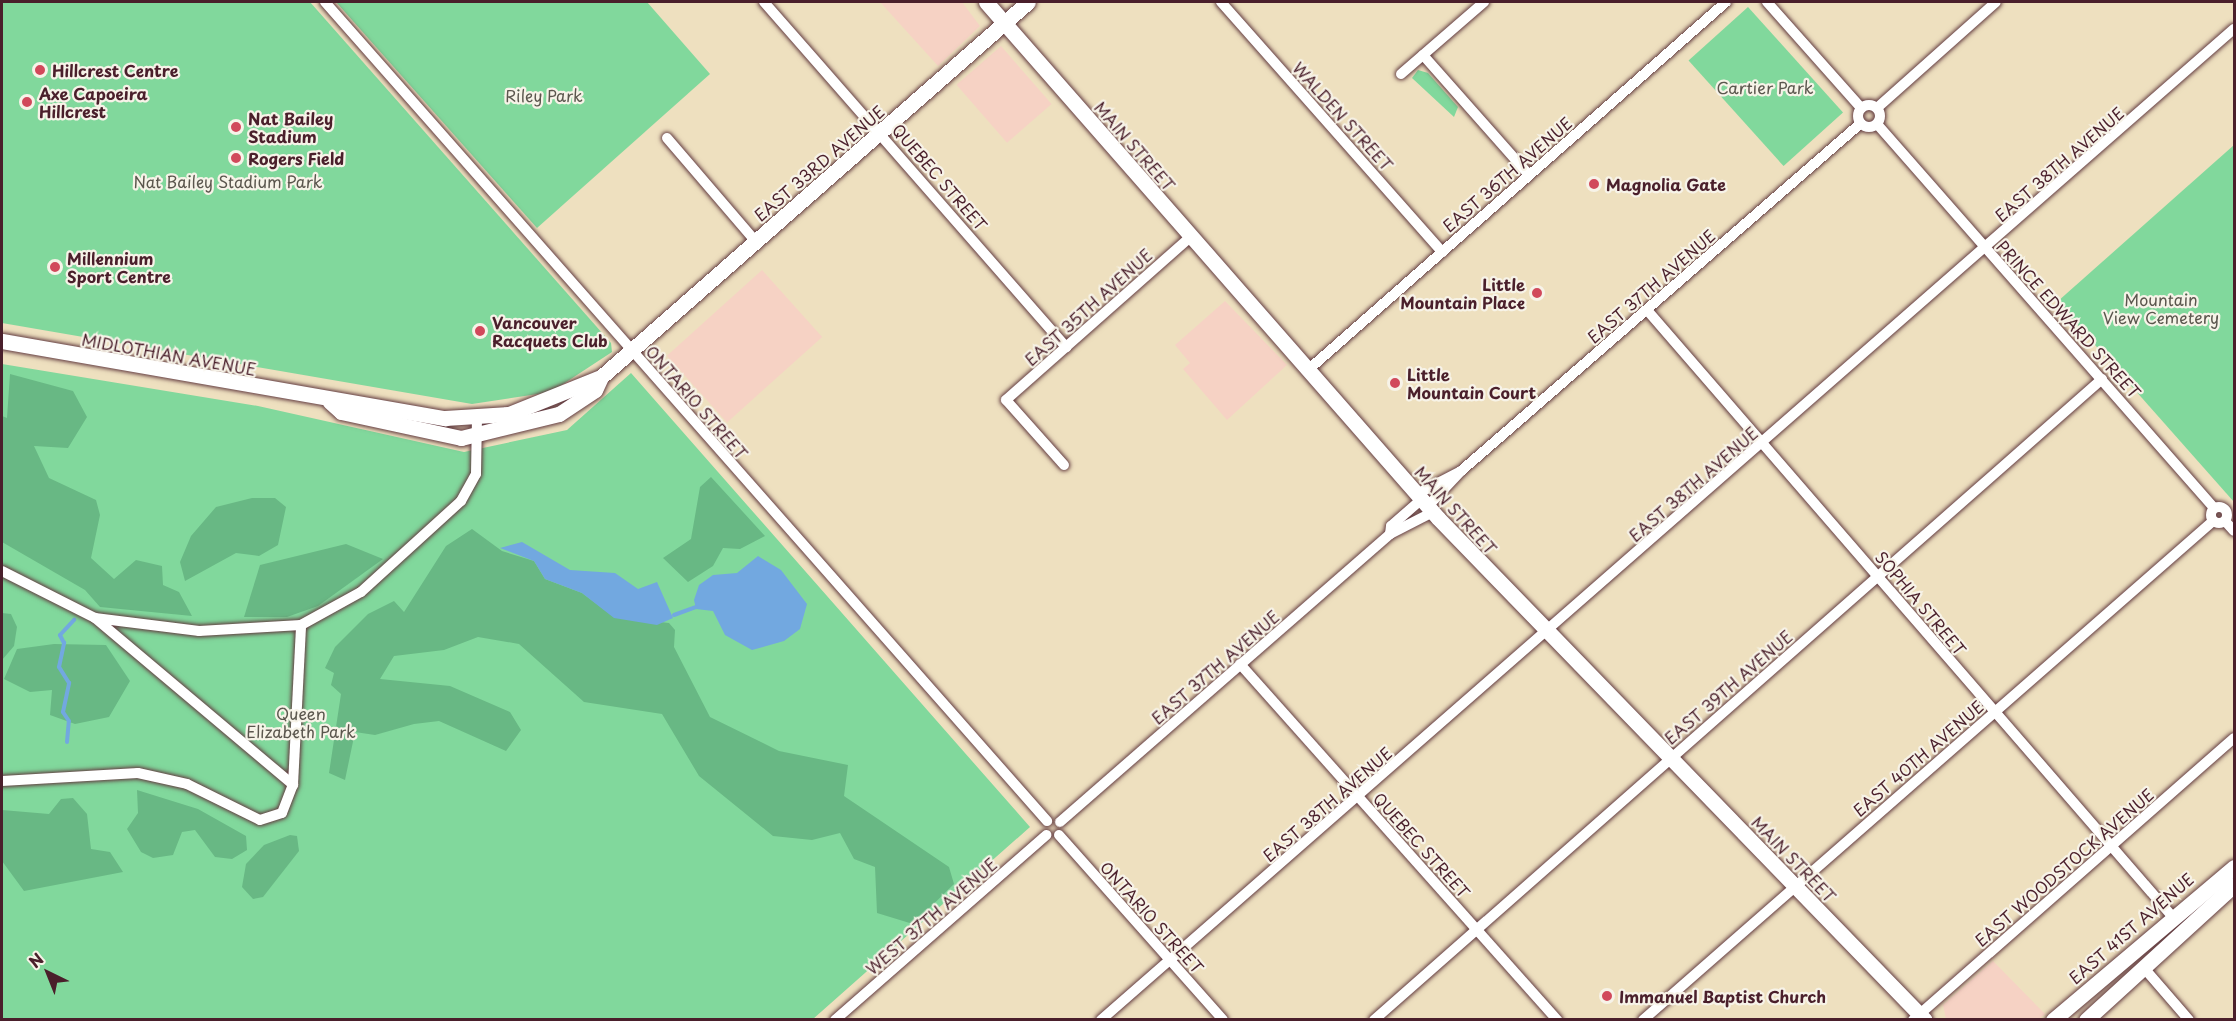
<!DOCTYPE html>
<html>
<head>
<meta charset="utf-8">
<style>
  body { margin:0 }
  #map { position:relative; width:2236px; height:1021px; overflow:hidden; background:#eee0bf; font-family:"Playpen Sans",sans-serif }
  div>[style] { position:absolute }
  .built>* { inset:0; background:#f6d2c4; transform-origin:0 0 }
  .green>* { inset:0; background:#81d89c; transform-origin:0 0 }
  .forest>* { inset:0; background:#68b884 }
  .water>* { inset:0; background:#72a8e0 }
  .stream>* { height:4px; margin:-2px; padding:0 2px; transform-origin:2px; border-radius:2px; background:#72a8e0 }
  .roads { filter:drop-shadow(0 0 2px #633c41) drop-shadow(0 0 2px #633c41) }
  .street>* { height:10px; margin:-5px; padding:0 5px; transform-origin:5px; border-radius:5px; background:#fff }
  .street>.ring { margin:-5px; padding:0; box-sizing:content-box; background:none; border:10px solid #fff; border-radius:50% }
  .secondary>* { height:15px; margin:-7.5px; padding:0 7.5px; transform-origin:7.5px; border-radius:7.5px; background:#fff }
  .dots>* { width:16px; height:16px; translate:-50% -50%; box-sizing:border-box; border:3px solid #f7f3e8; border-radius:50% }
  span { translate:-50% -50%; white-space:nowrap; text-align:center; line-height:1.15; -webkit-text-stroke:4.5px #f7f3e8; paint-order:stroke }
  .poi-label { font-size:16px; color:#4a1f2b; font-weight:700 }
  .left { translate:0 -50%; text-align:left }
  .right { translate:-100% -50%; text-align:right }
  .park-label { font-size:16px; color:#5a564d }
  .street-label { font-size:16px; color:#4a1f2b }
  .frame { position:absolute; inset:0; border:3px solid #4a1f2b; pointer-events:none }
  .north { position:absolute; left:18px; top:943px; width:60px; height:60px; -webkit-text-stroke:4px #f7f3e8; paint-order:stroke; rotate:317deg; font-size:16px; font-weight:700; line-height:24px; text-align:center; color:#4a1f2b }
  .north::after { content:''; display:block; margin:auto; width:21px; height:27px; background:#4a1f2b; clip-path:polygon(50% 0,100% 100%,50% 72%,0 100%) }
</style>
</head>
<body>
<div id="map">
  <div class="built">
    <div style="clip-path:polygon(880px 2px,962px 2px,980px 26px,938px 66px)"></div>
    <div style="left:1001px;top:46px;width:77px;height:59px;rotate:49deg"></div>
    <div style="left:762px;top:270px;width:90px;height:128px;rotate:48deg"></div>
    <div style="clip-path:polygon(1225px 301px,1287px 365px,1227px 420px,1183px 369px,1190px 363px,1175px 345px)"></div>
    <div style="clip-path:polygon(1993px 961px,2045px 1014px,2039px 1019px,1946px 1019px,1943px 1005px)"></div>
  </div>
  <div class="green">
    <div style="clip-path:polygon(2px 2px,310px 2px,611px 343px,612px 352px,551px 392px,472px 404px,2px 323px)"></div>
    <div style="clip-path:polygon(336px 2px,647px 2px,710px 74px,537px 228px)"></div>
    <div style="left:1748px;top:7px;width:142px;height:80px;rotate:48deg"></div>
    <div style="clip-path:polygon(1418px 70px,1428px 73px,1458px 107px,1454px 117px,1412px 78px)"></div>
    <div style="clip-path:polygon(2234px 145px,2234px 502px,2057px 302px)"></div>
    <div style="clip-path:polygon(2px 364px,258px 406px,464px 452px,567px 430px,631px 373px,1030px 827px,813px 1019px,2px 1019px)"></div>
  </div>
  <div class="forest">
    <div style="clip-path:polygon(10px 374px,73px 391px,87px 417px,68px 448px,34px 446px,49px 478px,96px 500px,100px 515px,91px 558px,114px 579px,136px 560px,162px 566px,163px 585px,179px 592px,192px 616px,100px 607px,85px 590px,2px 542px,2px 416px,7px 418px)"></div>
    <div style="clip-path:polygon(711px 477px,765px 536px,740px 549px,723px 548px,713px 566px,688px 582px,663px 558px,691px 539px,700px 487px)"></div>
    <div style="clip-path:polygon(252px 498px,275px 498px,286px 507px,278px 545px,259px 556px,236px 553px,185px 581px,180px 562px,191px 536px,216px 507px)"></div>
    <div style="clip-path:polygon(472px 529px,502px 551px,534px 561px,545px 579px,582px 593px,614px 617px,669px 623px,675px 630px,674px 647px,710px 717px,779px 751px,848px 765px,844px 796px,949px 867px,954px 884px,913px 924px,877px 913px,875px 867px,854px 859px,840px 833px,812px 840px,773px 836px,699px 776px,662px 714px,584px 702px,519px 644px,478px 637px,444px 650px,394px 656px,380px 679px,450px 686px,510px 712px,521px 730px,506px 751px,439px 721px,414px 724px,375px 735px,355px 732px,345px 780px,329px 773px,341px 694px,331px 685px,334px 673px,325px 668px,335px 647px,368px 614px,394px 601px,404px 612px,446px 546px)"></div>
    <div style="clip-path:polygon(346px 544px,383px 559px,318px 606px,287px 617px,244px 617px,260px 565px)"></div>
    <div style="clip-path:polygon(2px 613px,11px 614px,17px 627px,14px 646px,2px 660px)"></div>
    <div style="clip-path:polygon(54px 644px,106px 645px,130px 681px,109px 717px,75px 724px,50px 715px,52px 690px,30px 692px,4px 679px,17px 649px)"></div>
    <div style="clip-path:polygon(137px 790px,198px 809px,246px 836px,247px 850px,232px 859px,215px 857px,195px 830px,182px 832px,173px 855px,153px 858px,141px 852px,127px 829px,138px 813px)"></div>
    <div style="clip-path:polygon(73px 798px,87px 814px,91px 849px,110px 852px,123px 872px,24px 891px,2px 861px,2px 810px,49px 814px,61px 799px)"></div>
    <div style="clip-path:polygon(290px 835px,297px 836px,299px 851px,263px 897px,253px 899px,242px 887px,246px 864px,264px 845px)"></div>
  </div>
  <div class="water">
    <div style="clip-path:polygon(522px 542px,570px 570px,615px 573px,638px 589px,657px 582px,673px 618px,657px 625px,614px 618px,582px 593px,545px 579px,534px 561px,500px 548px)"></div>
    <div style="clip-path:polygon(758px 556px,781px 570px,807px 604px,800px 629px,784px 641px,752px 650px,725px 635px,713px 611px,696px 609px,694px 600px,699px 585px,713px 575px,737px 573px)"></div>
  </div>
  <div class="stream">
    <div style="left:674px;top:615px;width:23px;rotate:-20deg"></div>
    <div style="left:67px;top:742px;width:21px;rotate:-85deg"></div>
    <div style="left:69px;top:721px;width:11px;rotate:-124deg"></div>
    <div style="left:63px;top:712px;width:30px;rotate:-78deg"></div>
    <div style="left:69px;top:683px;width:19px;rotate:-122deg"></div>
    <div style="left:59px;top:667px;width:25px;rotate:-78deg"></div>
    <div style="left:64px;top:643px;width:9px;rotate:-117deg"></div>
    <div style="left:60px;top:635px;width:21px;rotate:-47deg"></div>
  </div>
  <div class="roads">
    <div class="street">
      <div style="left:325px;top:2px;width:1092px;rotate:48.6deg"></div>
      <div style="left:764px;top:2px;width:459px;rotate:48.8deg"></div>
      <div style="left:1221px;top:2px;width:334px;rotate:48.5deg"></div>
      <div style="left:1767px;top:2px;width:142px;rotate:48.4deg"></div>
      <div style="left:1423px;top:55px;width:160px;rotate:48.5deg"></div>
      <div style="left:1401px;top:74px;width:110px;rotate:-40.9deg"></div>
      <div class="ring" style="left:1858px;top:105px;width:12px;height:12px"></div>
      <div style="left:1877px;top:108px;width:159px;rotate:-41.7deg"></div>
      <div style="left:1877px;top:124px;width:511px;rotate:48.73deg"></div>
      <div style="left:667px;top:138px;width:137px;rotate:49.4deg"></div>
      <div style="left:1647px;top:310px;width:802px;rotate:49.1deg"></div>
      <div style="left:1308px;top:370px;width:557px;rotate:-41.36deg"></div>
      <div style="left:1064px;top:465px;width:87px;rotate:-131.7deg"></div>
      <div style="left:1006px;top:400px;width:246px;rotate:-41.5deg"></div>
      <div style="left:1417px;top:494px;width:50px;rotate:-27.6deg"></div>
      <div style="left:1428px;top:506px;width:48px;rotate:-46.7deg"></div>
      <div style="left:1461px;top:471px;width:530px;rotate:-41.02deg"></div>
      <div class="ring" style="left:2211px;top:507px;width:6px;height:6px"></div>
      <div style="left:2225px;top:521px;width:13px;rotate:48deg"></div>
      <div style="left:1390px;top:534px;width:8px;rotate:-83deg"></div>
      <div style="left:1391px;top:526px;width:41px;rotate:-41.1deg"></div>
      <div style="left:2px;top:571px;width:104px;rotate:26.8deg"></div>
      <div style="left:95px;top:618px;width:105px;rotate:7.1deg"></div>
      <div style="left:199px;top:631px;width:102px;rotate:-3.4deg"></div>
      <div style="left:301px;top:625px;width:68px;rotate:-28.8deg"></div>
      <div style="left:361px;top:592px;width:135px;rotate:-42.3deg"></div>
      <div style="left:461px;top:501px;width:31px;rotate:-61deg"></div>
      <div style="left:476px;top:474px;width:55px;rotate:-89deg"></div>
      <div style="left:95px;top:618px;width:259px;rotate:40.1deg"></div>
      <div style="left:1240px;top:664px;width:477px;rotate:48.3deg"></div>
      <div style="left:2px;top:781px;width:136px;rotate:-3.4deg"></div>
      <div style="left:138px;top:773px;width:50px;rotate:12.7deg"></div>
      <div style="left:187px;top:784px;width:81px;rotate:26.3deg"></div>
      <div style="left:260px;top:820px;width:23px;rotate:-18deg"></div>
      <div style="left:282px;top:813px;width:30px;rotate:-69deg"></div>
      <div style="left:293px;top:785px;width:160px;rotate:-87.1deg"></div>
      <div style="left:1060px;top:822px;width:438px;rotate:-41.1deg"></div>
      <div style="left:1390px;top:534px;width:48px;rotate:-27.1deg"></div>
      <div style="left:1059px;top:835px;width:247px;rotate:48.4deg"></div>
      <div style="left:2144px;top:968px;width:69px;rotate:49.1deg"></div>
      <div style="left:835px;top:1020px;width:281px;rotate:-41.2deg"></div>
      <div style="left:1101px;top:1020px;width:1505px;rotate:-41.18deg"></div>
      <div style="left:1374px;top:1020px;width:970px;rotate:-41.36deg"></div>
      <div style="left:1643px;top:1020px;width:758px;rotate:-41.2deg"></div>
      <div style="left:1913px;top:1020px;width:427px;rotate:-41.3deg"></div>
    </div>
    <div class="secondary">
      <div style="left:986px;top:2px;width:686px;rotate:48.78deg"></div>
      <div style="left:1438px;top:518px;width:699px;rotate:45.87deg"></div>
      <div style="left:2px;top:341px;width:450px;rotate:9.9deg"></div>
      <div style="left:445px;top:418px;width:64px;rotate:-3.6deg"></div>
      <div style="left:509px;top:414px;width:99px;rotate:-21.9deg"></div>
      <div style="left:330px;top:402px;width:15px;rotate:42deg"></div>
      <div style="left:341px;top:412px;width:123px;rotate:12.2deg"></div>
      <div style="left:461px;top:438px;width:101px;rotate:-13.8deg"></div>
      <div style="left:559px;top:414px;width:43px;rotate:-33.7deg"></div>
      <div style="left:595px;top:390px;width:14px;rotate:-65deg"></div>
      <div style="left:601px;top:377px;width:568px;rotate:-41.29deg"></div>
      <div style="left:2053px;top:1020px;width:237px;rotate:-40.2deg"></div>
      <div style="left:2086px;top:1020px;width:200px;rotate:-42.4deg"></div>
    </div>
  </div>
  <div class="dots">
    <div style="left:40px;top:70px;background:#d1495b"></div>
    <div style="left:27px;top:102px;background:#d1495b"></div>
    <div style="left:236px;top:127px;background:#d1495b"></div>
    <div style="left:236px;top:158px;background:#d1495b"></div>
    <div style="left:1594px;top:184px;background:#d1495b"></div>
    <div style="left:55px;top:267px;background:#d1495b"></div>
    <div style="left:1537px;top:293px;background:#d1495b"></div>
    <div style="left:480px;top:331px;background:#d1495b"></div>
    <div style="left:1395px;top:383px;background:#d1495b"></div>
    <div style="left:1607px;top:996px;background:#d1495b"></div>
  </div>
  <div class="poi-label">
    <span class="left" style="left:52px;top:70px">Hillcrest Centre</span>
    <span class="left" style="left:39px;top:102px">Axe Capoeira<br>Hillcrest</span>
    <span class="left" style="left:248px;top:127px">Nat Bailey<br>Stadium</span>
    <span class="left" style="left:248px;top:158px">Rogers Field</span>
    <span class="left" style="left:1606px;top:184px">Magnolia Gate</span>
    <span class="left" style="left:67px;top:267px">Millennium<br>Sport Centre</span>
    <span class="right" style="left:1525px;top:293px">Little<br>Mountain Place</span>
    <span class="left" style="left:492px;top:331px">Vancouver<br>Racquets Club</span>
    <span class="left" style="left:1407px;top:383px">Little<br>Mountain Court</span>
    <span class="left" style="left:1619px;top:996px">Immanuel Baptist Church</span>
  </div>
  <div class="park-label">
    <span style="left:1765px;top:87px">Cartier Park</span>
    <span style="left:544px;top:95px">Riley Park</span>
    <span style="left:228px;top:181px">Nat Bailey Stadium Park</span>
    <span style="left:2161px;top:308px">Mountain<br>View Cemetery</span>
    <span style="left:301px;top:722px">Queen<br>Elizabeth Park</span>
  </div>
  <div class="street-label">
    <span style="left:1343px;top:116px;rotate:48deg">WALDEN STREET</span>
    <span style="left:1135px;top:146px;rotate:49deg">MAIN STREET</span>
    <span style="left:819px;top:163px;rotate:-41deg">EAST 33RD AVENUE</span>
    <span style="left:2059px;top:164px;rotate:-41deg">EAST 38TH AVENUE</span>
    <span style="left:1507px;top:174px;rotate:-41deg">EAST 36TH AVENUE</span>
    <span style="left:940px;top:177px;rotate:49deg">QUEBEC STREET</span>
    <span style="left:1651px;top:286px;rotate:-41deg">EAST 37TH AVENUE</span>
    <span style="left:1088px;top:307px;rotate:-42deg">EAST 35TH AVENUE</span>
    <span style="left:2069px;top:319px;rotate:48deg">PRINCE EDWARD STREET</span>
    <span style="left:169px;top:354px;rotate:10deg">MIDLOTHIAN AVENUE</span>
    <span style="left:697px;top:402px;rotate:49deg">ONTARIO STREET</span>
    <span style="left:1693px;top:484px;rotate:-41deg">EAST 38TH AVENUE</span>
    <span style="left:1456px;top:510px;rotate:48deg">MAIN STREET</span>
    <span style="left:1921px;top:603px;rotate:50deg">SOPHIA STREET</span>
    <span style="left:1215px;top:667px;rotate:-41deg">EAST 37TH AVENUE</span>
    <span style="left:1728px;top:687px;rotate:-41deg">EAST 39TH AVENUE</span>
    <span style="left:1918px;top:758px;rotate:-41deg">EAST 40TH AVENUE</span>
    <span style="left:1327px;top:804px;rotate:-41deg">EAST 38TH AVENUE</span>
    <span style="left:1422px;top:845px;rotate:48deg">QUEBEC STREET</span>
    <span style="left:1794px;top:859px;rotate:46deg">MAIN STREET</span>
    <span style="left:2064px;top:867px;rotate:-41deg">EAST WOODSTOCK AVENUE</span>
    <span style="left:931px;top:916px;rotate:-41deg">WEST 37TH AVENUE</span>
    <span style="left:1152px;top:917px;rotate:48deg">ONTARIO STREET</span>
    <span style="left:2131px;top:928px;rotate:-41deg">EAST 41ST AVENUE</span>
  </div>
  <div class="frame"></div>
  <div class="north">N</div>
</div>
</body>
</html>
